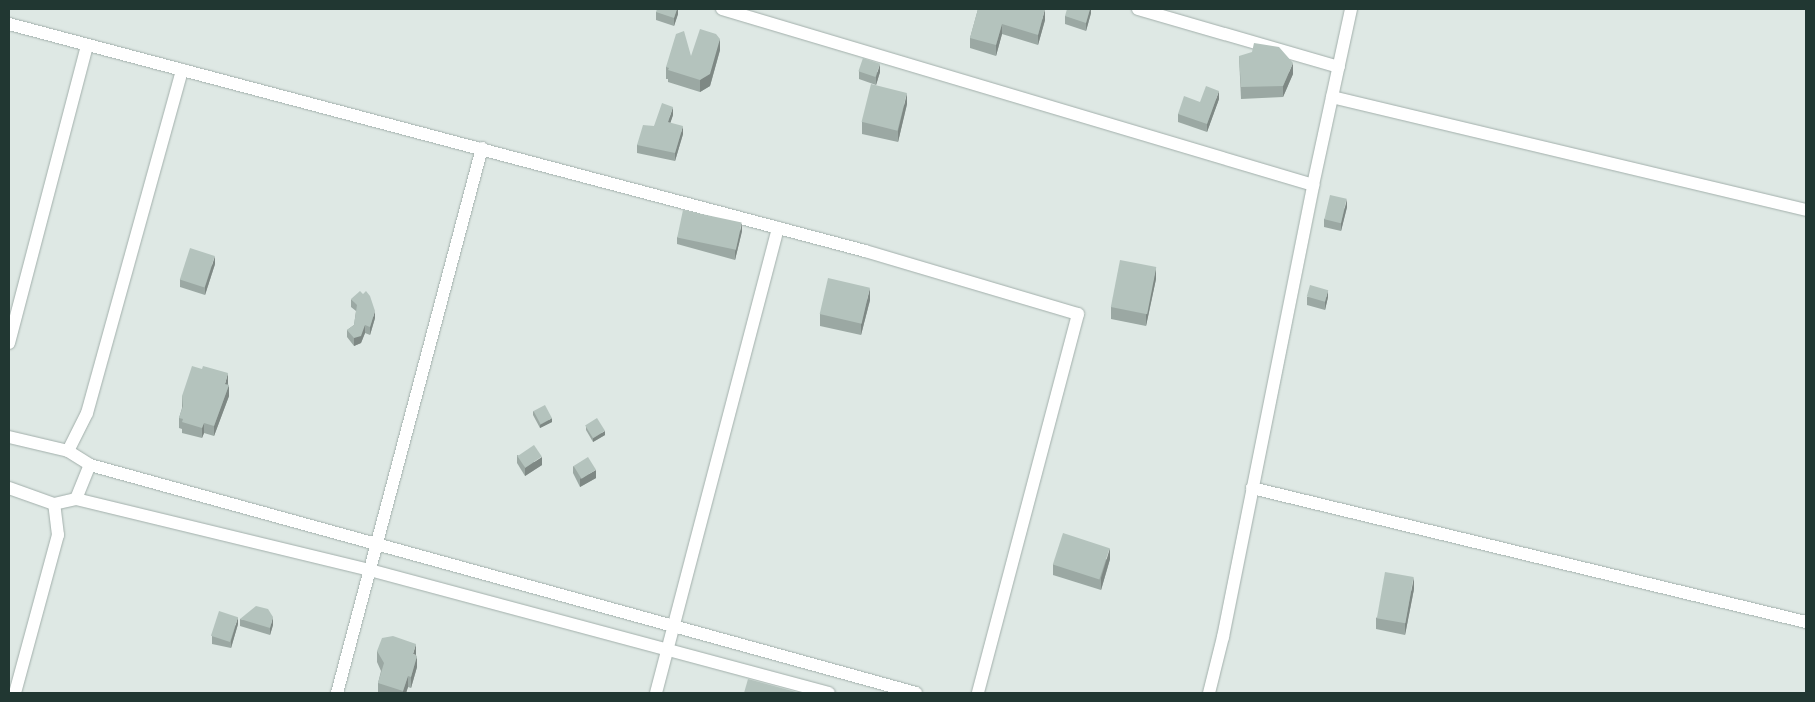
<!DOCTYPE html>
<html>
<head>
<meta charset="utf-8">
<style>
  body { margin:0 }
  #map { position:relative; width:1815px; height:702px; overflow:hidden; background:#dee8e4; font-family:Cabin,sans-serif }
  div>[style] { position:absolute }
  .roads { filter:drop-shadow(0 0 1px #a2afab) drop-shadow(0 0 1px #a2afab) }
  .minor>* { height:12px; margin:-6px; padding:0 6px; transform-origin:6px; border-radius:6px; background:#fff }
  .wall>* { inset:0; background:#9ba8a3 }
  .shaded-wall>* { inset:0; background:#7e8884 }
  .building>* { inset:0; background:#b4c3bd; transform-origin:0 0 }
  span { translate:-50% -50%; white-space:nowrap; text-align:center; line-height:1.15; -webkit-text-stroke:4.5px #eef6f2; paint-order:stroke }
  .frame { position:absolute; inset:0; border:10px solid #213732; pointer-events:none }
</style>
</head>
<body>
<div id="map">
  <div class="roads">
    <div class="minor">
      <div style="left:722px;top:9px;width:617px;rotate:16.58deg"></div>
      <div style="left:1138px;top:9px;width:209px;rotate:16.1deg"></div>
      <div style="left:9px;top:24px;width:886px;rotate:14.85deg"></div>
      <div style="left:865px;top:251px;width:222px;rotate:16.5deg"></div>
      <div style="left:1078px;top:314px;width:392px;rotate:104.8deg"></div>
      <div style="left:1332px;top:97px;width:487px;rotate:13.4deg"></div>
      <div style="left:9px;top:343px;width:307px;rotate:-75.3deg"></div>
      <div style="left:9px;top:437px;width:61px;rotate:13.3deg"></div>
      <div style="left:68px;top:451px;width:26px;rotate:32deg"></div>
      <div style="left:90px;top:465px;width:857px;rotate:15.43deg"></div>
      <div style="left:68px;top:451px;width:42px;rotate:-63.4deg"></div>
      <div style="left:87px;top:413px;width:356px;rotate:-74.5deg"></div>
      <div style="left:9px;top:488px;width:48px;rotate:19.6deg"></div>
      <div style="left:54px;top:504px;width:23px;rotate:-13deg"></div>
      <div style="left:76px;top:499px;width:37px;rotate:-68deg"></div>
      <div style="left:1252px;top:488px;width:570px;rotate:13.6deg"></div>
      <div style="left:76px;top:499px;width:302px;rotate:13.6deg"></div>
      <div style="left:370px;top:570px;width:475px;rotate:15deg"></div>
      <div style="left:15px;top:693px;width:164px;rotate:-74.8deg"></div>
      <div style="left:58px;top:535px;width:31px;rotate:-97deg"></div>
      <div style="left:337px;top:693px;width:564px;rotate:-75.1deg"></div>
      <div style="left:656px;top:693px;width:481px;rotate:-75.3deg"></div>
      <div style="left:1209px;top:693px;width:58px;rotate:-76deg"></div>
      <div style="left:1223px;top:637px;width:461px;rotate:-78.7deg"></div>
      <div style="left:1313px;top:185px;width:180px;rotate:-77.8deg"></div>
    </div>
  </div>
  <div class="wall">
    <div style="clip-path:polygon(678px 9px,678px 14px,674px 26px,656px 20px,656px 12px)"></div>
    <div style="clip-path:polygon(978px 9px,1045px 20px,1038px 45px,1002px 34px,996px 56px,970px 48px,970px 38px)"></div>
    <div style="clip-path:polygon(1091px 9px,1091px 13px,1086px 31px,1065px 24px,1065px 16px)"></div>
    <div style="clip-path:polygon(720px 50px,710px 86px,700px 92px,668px 82px,668px 79px,666px 79px,666px 67px,691px 56px)"></div>
    <div style="clip-path:polygon(1239px 56px,1293px 74px,1283px 97px,1241px 99px)"></div>
    <div style="clip-path:polygon(859px 71px,880px 72px,876px 85px,859px 79px)"></div>
    <div style="clip-path:polygon(1219px 99px,1207px 132px,1178px 122px,1178px 114px,1200px 102px)"></div>
    <div style="clip-path:polygon(907px 104px,898px 142px,862px 134px,862px 122px)"></div>
    <div style="clip-path:polygon(673px 115px,670px 123px,683px 134px,675px 161px,637px 153px,637px 145px,654px 126px)"></div>
    <div style="clip-path:polygon(1347px 207px,1341px 231px,1324px 227px,1324px 219px)"></div>
    <div style="clip-path:polygon(742px 231px,735px 260px,677px 244px,677px 237px)"></div>
    <div style="clip-path:polygon(215px 264px,205px 295px,180px 287px,180px 279px)"></div>
    <div style="clip-path:polygon(1156px 279px,1146px 326px,1111px 319px,1111px 307px)"></div>
    <div style="clip-path:polygon(1307px 297px,1328px 297px,1325px 310px,1307px 305px)"></div>
    <div style="clip-path:polygon(351px 299px,375px 318px,370px 335px,365px 333px,361px 343px,354px 346px,347px 337px,347px 330px,354px 325px,356px 311px,351px 307px)"></div>
    <div style="clip-path:polygon(870px 300px,861px 335px,820px 326px,820px 314px)"></div>
    <div style="clip-path:polygon(228px 383px,229px 396px,214px 436px,204px 433px,202px 438px,182px 433px,182px 429px,179px 428px,179px 418px,182px 408px,182px 396px)"></div>
    <div style="clip-path:polygon(533px 411px,552px 422px,540px 428px,533px 415px)"></div>
    <div style="clip-path:polygon(586px 426px,605px 435px,593px 442px,586px 430px)"></div>
    <div style="clip-path:polygon(517px 455px,542px 465px,525px 476px,517px 463px)"></div>
    <div style="clip-path:polygon(573px 466px,596px 478px,580px 487px,573px 473px)"></div>
    <div style="clip-path:polygon(1110px 559px,1101px 590px,1053px 575px,1053px 564px)"></div>
    <div style="clip-path:polygon(1414px 589px,1405px 635px,1376px 629px,1376px 618px)"></div>
    <div style="clip-path:polygon(240px 619px,273px 625px,270px 635px,240px 626px)"></div>
    <div style="clip-path:polygon(238px 624px,231px 648px,212px 644px,212px 636px)"></div>
    <div style="clip-path:polygon(377px 651px,416px 655px,417px 667px,411px 688px,408px 687px,406px 693px,378px 693px,378px 683px,381px 671px,377px 662px)"></div>
  </div>
  <div class="shaded-wall">
    <div style="clip-path:polygon(677px 9px,678px 9px,678px 14px,674px 26px,674px 18px)"></div>
    <div style="clip-path:polygon(1045px 9px,1045px 20px,1038px 45px,1038px 35px)"></div>
    <div style="clip-path:polygon(1090px 9px,1091px 9px,1091px 13px,1086px 31px,1086px 23px)"></div>
    <div style="clip-path:polygon(1002px 24px,1002px 34px,996px 56px,996px 45px)"></div>
    <div style="clip-path:polygon(720px 39px,720px 50px,710px 86px,700px 92px,700px 80px)"></div>
    <div style="clip-path:polygon(1293px 63px,1293px 74px,1283px 97px,1283px 86px)"></div>
    <div style="clip-path:polygon(880px 64px,880px 72px,876px 85px,876px 77px)"></div>
    <div style="clip-path:polygon(1219px 91px,1219px 99px,1207px 132px,1207px 124px)"></div>
    <div style="clip-path:polygon(907px 93px,907px 104px,898px 142px,898px 131px)"></div>
    <div style="clip-path:polygon(673px 107px,673px 115px,668px 130px,668px 122px)"></div>
    <div style="clip-path:polygon(683px 126px,683px 134px,675px 161px,675px 153px)"></div>
    <div style="clip-path:polygon(1347px 199px,1347px 207px,1341px 231px,1341px 223px)"></div>
    <div style="clip-path:polygon(742px 223px,742px 231px,735px 260px,735px 252px)"></div>
    <div style="clip-path:polygon(215px 256px,215px 264px,205px 295px,205px 287px)"></div>
    <div style="clip-path:polygon(1156px 267px,1156px 279px,1146px 326px,1146px 314px)"></div>
    <div style="clip-path:polygon(870px 288px,870px 300px,861px 335px,861px 324px)"></div>
    <div style="clip-path:polygon(1328px 290px,1328px 297px,1325px 310px,1325px 302px)"></div>
    <div style="clip-path:polygon(375px 311px,375px 318px,370px 335px,370px 327px)"></div>
    <div style="clip-path:polygon(365px 325px,365px 333px,361px 343px,354px 346px,354px 338px)"></div>
    <div style="clip-path:polygon(228px 373px,228px 383px,225px 394px,225px 384px)"></div>
    <div style="clip-path:polygon(229px 385px,229px 396px,214px 436px,214px 426px)"></div>
    <div style="clip-path:polygon(552px 418px,552px 422px,540px 428px,540px 425px)"></div>
    <div style="clip-path:polygon(204px 423px,204px 433px,202px 438px,202px 428px)"></div>
    <div style="clip-path:polygon(605px 431px,605px 435px,593px 442px,593px 438px)"></div>
    <div style="clip-path:polygon(542px 457px,542px 465px,525px 476px,525px 468px)"></div>
    <div style="clip-path:polygon(596px 470px,596px 478px,580px 487px,580px 479px)"></div>
    <div style="clip-path:polygon(1110px 548px,1110px 559px,1101px 590px,1101px 578px)"></div>
    <div style="clip-path:polygon(1414px 577px,1414px 589px,1405px 635px,1405px 623px)"></div>
    <div style="clip-path:polygon(238px 617px,238px 624px,231px 648px,231px 641px)"></div>
    <div style="clip-path:polygon(273px 617px,273px 625px,270px 635px,270px 628px)"></div>
    <div style="clip-path:polygon(416px 644px,416px 655px,413px 654px)"></div>
    <div style="clip-path:polygon(417px 656px,417px 667px,411px 688px,411px 677px)"></div>
    <div style="clip-path:polygon(408px 676px,408px 687px,406px 693px,403px 693px,403px 691px)"></div>
  </div>
  <div class="building">
    <div style="clip-path:polygon(657px 9px,677px 9px,674px 18px,656px 12px)"></div>
    <div style="clip-path:polygon(978px 9px,1045px 9px,1038px 35px,1002px 24px,996px 45px,970px 38px)"></div>
    <div style="clip-path:polygon(1067px 9px,1090px 9px,1086px 23px,1065px 16px)"></div>
    <div style="clip-path:polygon(700px 29px,716px 34px,720px 39px,710px 74px,700px 80px,668px 70px,669px 68px,666px 67px,676px 34px,684px 31px,691px 56px)"></div>
    <div style="clip-path:polygon(1254px 43px,1279px 47px,1293px 63px,1283px 86px,1241px 87px,1239px 56px,1252px 52px)"></div>
    <div style="left:863px;top:58px;width:18px;height:14px;rotate:19deg"></div>
    <div style="left:871px;top:84px;width:37px;height:39px;rotate:14deg"></div>
    <div style="clip-path:polygon(1206px 86px,1219px 91px,1207px 124px,1178px 114px,1184px 96px,1200px 102px)"></div>
    <div style="clip-path:polygon(662px 103px,673px 107px,668px 122px,683px 126px,675px 153px,637px 145px,643px 125px,654px 126px)"></div>
    <div style="left:1330px;top:195px;width:17px;height:25px;rotate:13deg"></div>
    <div style="left:683px;top:210px;width:60px;height:28px;rotate:12deg"></div>
    <div style="left:190px;top:248px;width:26px;height:33px;rotate:18deg"></div>
    <div style="left:1120px;top:260px;width:37px;height:48px;rotate:11deg"></div>
    <div style="left:828px;top:278px;width:43px;height:37px;rotate:13deg"></div>
    <div style="left:1310px;top:285px;width:19px;height:12px;rotate:16deg"></div>
    <div style="clip-path:polygon(360px 291px,363px 294px,366px 291px,370px 296px,375px 311px,370px 327px,365px 325px,361px 336px,354px 338px,347px 330px,354px 325px,357px 305px,351px 299px)"></div>
    <div style="clip-path:polygon(192px 366px,202px 369px,203px 366px,228px 373px,225px 384px,229px 385px,214px 426px,204px 423px,202px 428px,182px 422px,183px 419px,179px 418px,183px 406px,182px 396px)"></div>
    <div style="left:545px;top:405px;width:15px;height:13px;rotate:62deg"></div>
    <div style="left:597px;top:418px;width:15px;height:14px;rotate:58deg"></div>
    <div style="left:534px;top:445px;width:14px;height:20px;rotate:56deg"></div>
    <div style="left:588px;top:457px;width:15px;height:17px;rotate:58deg"></div>
    <div style="left:1063px;top:533px;width:49px;height:33px;rotate:18deg"></div>
    <div style="left:1385px;top:572px;width:29px;height:47px;rotate:10deg"></div>
    <div style="clip-path:polygon(256px 606px,268px 609px,273px 617px,270px 628px,240px 619px)"></div>
    <div style="left:219px;top:611px;width:20px;height:26px;rotate:18deg"></div>
    <div style="clip-path:polygon(393px 636px,416px 644px,413px 654px,417px 656px,411px 677px,408px 676px,403px 691px,378px 683px,384px 663px,377px 651px,382px 638px)"></div>
    <div style="clip-path:polygon(748px 679px,800px 693px,744px 693px)"></div>
  </div>
  <div class="frame"></div>
</div>
</body>
</html>
